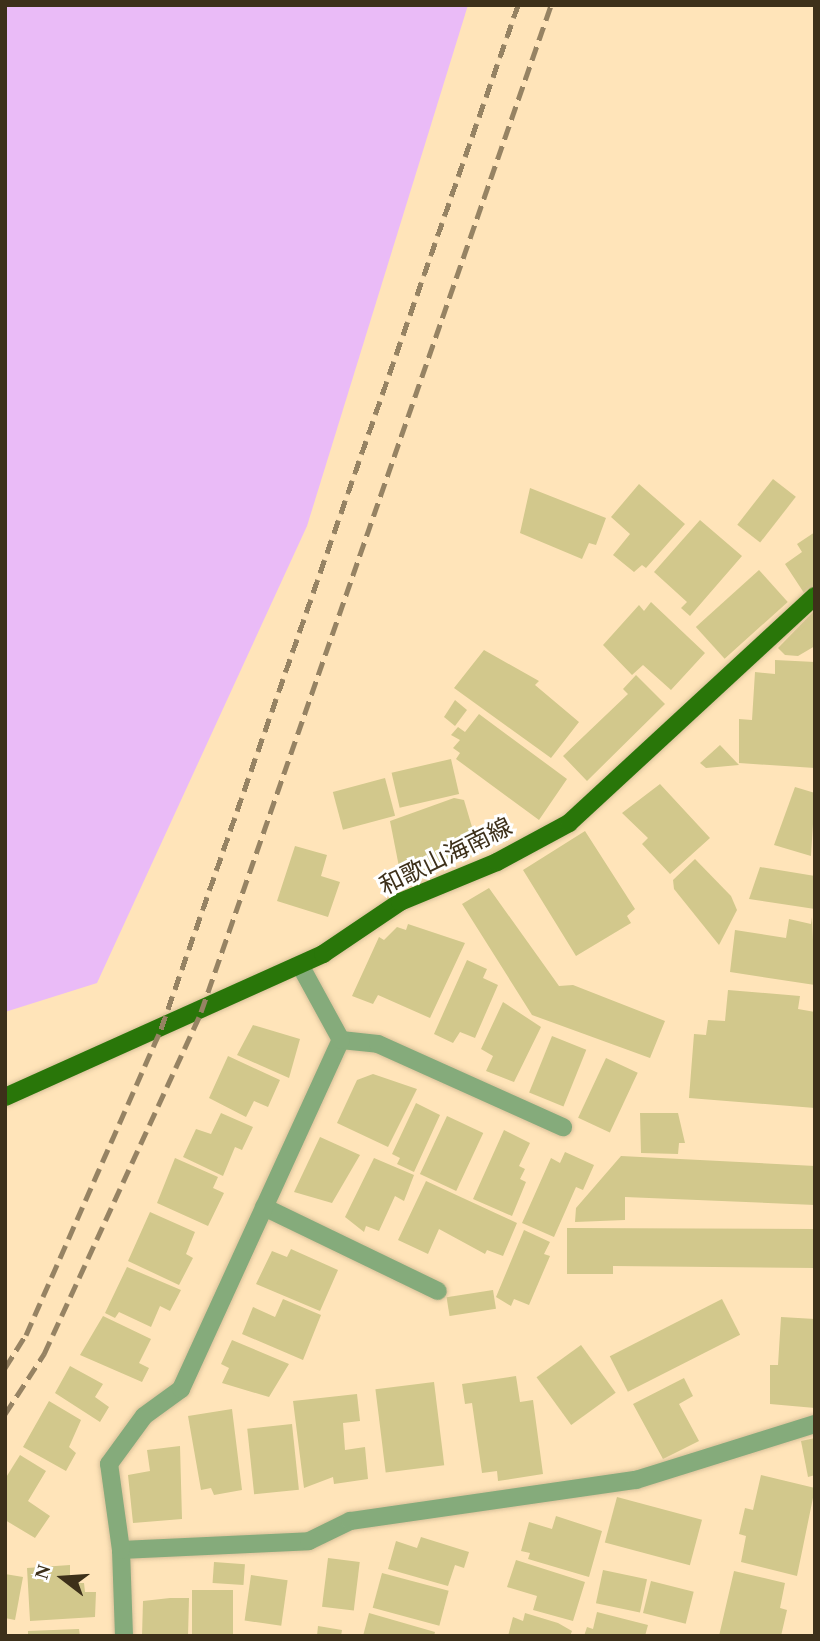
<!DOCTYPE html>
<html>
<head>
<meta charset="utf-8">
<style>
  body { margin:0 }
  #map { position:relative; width:820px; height:1641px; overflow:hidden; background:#ffe4b9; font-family:"Times New Roman","Noto Sans JP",serif }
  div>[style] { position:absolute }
  .green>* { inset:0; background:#eabbf7 }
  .building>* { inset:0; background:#d2c88c; transform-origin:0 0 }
  .roads { filter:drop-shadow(0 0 2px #d8c099) drop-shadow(0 0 2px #d8c099) }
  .minor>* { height:18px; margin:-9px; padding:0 9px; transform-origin:9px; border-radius:9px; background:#85ab7b }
  .major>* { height:18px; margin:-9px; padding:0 9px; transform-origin:9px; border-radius:9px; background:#297609 }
  .rail>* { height:5px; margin-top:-2.5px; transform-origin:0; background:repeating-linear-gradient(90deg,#968363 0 14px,transparent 0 21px) }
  span { translate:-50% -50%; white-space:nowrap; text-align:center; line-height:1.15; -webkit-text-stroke:6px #fff; paint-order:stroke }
  .street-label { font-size:24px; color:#3d301a }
  .frame { position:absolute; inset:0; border:7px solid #3d301a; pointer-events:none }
  .north { position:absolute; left:28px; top:1543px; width:70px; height:70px; -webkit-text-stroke:5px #fff; paint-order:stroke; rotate:287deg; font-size:19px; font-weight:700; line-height:28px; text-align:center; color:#3d301a }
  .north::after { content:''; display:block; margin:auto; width:24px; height:32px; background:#3d301a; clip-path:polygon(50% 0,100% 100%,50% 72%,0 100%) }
</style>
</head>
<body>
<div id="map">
  <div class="green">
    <div style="clip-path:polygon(5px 5px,468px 5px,307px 526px,97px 983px,5px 1012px)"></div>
  </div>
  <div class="building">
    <div style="left:773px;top:479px;width:29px;height:58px;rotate:38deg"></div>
    <div style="clip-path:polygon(639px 484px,685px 524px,646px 568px,642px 565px,634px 572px,613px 555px,630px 534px,611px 517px)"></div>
    <div style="clip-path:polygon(530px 488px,606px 518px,596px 545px,589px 543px,582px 559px,520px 533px)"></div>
    <div style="clip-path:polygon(700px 520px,742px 556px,690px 616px,681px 608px,687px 602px,654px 572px)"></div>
    <div style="clip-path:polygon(815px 532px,815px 586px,804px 593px,785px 564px,802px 552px,797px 544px)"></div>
    <div style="left:759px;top:570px;width:43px;height:85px;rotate:48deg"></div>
    <div style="clip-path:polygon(651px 602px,705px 653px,671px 690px,643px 665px,632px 675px,603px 645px,639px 605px,644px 611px)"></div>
    <div style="clip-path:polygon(815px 610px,815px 646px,798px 656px,785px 655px,778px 648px)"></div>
    <div style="clip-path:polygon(484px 650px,539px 681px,535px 685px,579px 722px,551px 758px,454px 688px)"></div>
    <div style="clip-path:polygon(775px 660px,815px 662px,815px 768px,739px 763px,739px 719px,752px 720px,755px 672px,775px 674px)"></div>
    <div style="clip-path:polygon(636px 675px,665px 704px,587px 781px,563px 756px,628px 694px,623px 689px)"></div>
    <div style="clip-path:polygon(455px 700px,467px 710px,455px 726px,444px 717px)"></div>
    <div style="clip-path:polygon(479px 714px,567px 779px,539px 820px,456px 759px,460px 753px,453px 748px,460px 740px,451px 735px,458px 727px,465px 732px)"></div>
    <div style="clip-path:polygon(720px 745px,739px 765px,706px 768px,700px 763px)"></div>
    <div style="left:451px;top:759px;width:36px;height:61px;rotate:77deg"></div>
    <div style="left:385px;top:778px;width:39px;height:54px;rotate:75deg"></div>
    <div style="clip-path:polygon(660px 784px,710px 838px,670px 874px,642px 844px,648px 838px,622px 813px)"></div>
    <div style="clip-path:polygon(795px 787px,815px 793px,811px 856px,774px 845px)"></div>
    <div style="clip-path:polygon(454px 798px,464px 800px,472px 827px,471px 857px,401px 877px,390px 821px)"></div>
    <div style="clip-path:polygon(585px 831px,635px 909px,627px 916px,631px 923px,576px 956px,523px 870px)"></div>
    <div style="clip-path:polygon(295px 846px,327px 855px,321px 876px,340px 882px,328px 917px,277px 901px)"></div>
    <div style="clip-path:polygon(695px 859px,731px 896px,737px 910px,719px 945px,674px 889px,673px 880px)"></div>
    <div style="clip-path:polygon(760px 867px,815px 876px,815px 909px,749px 899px)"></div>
    <div style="clip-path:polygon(489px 888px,559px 986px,573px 985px,665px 1021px,650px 1058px,532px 1015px,462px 904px)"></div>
    <div style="clip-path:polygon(812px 917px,815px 985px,730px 972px,735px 930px,786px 938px,789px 919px,811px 924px)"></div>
    <div style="clip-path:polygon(408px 924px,465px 943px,430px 1018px,378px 995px,373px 1004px,352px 996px,379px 937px,384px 940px,397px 927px,406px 930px)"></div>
    <div style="clip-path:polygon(467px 960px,487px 969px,483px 978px,498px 985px,475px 1038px,460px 1032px,453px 1043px,434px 1034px)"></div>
    <div style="clip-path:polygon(728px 990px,800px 996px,798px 1009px,815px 1012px,815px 1108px,689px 1098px,694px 1034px,706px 1035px,708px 1020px,725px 1021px)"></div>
    <div style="clip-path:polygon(503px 1002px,541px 1027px,514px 1082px,486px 1071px,493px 1056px,481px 1049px)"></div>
    <div style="clip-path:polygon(253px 1025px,300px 1039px,289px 1078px,237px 1055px)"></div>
    <div style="left:552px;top:1036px;width:37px;height:61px;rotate:22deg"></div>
    <div style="clip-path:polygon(228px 1056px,280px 1080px,268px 1107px,254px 1101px,246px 1117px,209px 1098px)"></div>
    <div style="left:606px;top:1058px;width:35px;height:66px;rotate:25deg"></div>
    <div style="clip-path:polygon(373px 1074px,417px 1089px,388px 1147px,337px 1123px,357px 1080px)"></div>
    <div style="clip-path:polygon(416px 1103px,440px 1115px,414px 1172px,397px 1164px,400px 1158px,392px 1154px)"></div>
    <div style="clip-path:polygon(221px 1113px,253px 1127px,242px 1150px,235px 1147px,223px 1176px,183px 1157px,196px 1129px,211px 1134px)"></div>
    <div style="clip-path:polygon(640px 1113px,678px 1113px,685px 1143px,679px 1143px,678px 1154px,641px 1153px)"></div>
    <div style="left:447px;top:1116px;width:40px;height:64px;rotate:25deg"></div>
    <div style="clip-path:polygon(504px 1130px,530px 1143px,519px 1166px,525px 1169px,520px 1179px,526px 1182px,512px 1216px,473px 1199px)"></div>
    <div style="clip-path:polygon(320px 1137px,360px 1155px,332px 1203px,294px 1192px)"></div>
    <div style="clip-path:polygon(565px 1152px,594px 1165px,583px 1190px,576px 1187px,554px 1237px,522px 1223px,551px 1158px,560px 1163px)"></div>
    <div style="clip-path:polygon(621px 1156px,815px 1166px,815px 1205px,625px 1197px,625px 1220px,575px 1222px,576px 1208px)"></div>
    <div style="clip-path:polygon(175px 1158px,218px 1177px,213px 1188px,224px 1193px,208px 1226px,157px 1203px)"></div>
    <div style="clip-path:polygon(374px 1158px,414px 1175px,404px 1201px,395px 1196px,379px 1231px,366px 1226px,364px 1232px,345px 1217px)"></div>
    <div style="clip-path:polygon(426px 1181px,517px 1223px,503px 1256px,487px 1250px,485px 1254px,439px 1229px,428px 1254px,398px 1240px)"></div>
    <div style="clip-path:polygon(150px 1212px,195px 1232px,186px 1254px,193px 1258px,179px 1285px,128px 1261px)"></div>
    <div style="clip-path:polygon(567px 1228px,815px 1229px,815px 1268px,613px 1266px,613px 1274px,567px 1274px)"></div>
    <div style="clip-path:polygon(524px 1230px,550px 1242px,544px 1254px,550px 1256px,529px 1305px,514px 1299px,511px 1306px,496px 1297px)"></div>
    <div style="clip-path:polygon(291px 1249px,338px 1270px,320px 1311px,256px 1284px,272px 1251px,287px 1257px)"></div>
    <div style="clip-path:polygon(127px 1267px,181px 1290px,170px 1311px,160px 1306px,151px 1327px,119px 1312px,115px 1318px,105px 1313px)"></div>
    <div style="left:493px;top:1290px;width:19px;height:47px;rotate:81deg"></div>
    <div style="clip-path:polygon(283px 1299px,321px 1315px,303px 1360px,242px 1334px,253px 1307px,275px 1317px)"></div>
    <div style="left:722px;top:1299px;width:40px;height:126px;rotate:63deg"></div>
    <div style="clip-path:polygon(103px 1316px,151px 1339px,139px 1363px,149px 1368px,142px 1382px,80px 1355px)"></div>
    <div style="clip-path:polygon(781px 1317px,815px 1319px,815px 1408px,770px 1404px,770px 1365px,778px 1365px)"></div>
    <div style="clip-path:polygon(232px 1340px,289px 1364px,269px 1397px,222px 1383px,229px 1368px,221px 1364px)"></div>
    <div style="left:581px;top:1345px;width:59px;height:55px;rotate:54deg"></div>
    <div style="clip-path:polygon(70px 1366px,103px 1384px,95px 1397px,109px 1407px,100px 1422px,55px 1393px)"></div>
    <div style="clip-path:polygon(516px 1376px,520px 1402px,533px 1400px,543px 1474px,498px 1481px,497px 1471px,482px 1473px,472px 1403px,465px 1404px,462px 1384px)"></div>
    <div style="clip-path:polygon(684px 1378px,693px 1396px,679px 1404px,699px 1441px,663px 1459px,633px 1404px)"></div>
    <div style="left:434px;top:1382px;width:84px;height:59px;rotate:83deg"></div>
    <div style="clip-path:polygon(357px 1394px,360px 1421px,343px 1423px,345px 1450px,365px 1447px,368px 1479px,334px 1484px,333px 1477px,304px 1488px,293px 1401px)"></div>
    <div style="clip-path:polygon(49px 1401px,81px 1420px,69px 1447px,76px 1453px,66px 1471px,23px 1447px)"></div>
    <div style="clip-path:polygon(232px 1409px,242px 1490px,214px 1495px,211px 1488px,201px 1490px,188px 1416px)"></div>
    <div style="left:292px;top:1424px;width:66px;height:45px;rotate:84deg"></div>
    <div style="clip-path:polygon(815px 1438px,815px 1475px,808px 1477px,801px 1441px)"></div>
    <div style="clip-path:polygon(180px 1446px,182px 1519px,133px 1523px,128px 1475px,150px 1471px,147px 1450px)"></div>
    <div style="clip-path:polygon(20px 1455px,46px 1471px,28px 1501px,50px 1516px,35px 1538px,5px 1520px,5px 1479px)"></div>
    <div style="clip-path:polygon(761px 1475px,815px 1488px,797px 1576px,741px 1562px,746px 1536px,739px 1534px,745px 1508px,753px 1510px)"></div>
    <div style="left:617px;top:1497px;width:88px;height:47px;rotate:15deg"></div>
    <div style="clip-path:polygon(556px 1516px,602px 1531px,589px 1577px,528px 1559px,530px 1553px,521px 1551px,529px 1522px,552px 1529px)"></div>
    <div style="clip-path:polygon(421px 1537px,469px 1552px,464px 1568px,455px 1565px,448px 1586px,388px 1569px,396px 1541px,417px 1548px)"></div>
    <div style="left:328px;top:1558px;width:32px;height:49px;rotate:7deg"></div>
    <div style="clip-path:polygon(516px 1560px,585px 1582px,573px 1621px,533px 1610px,537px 1596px,507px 1587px)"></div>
    <div style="left:214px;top:1562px;width:31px;height:21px;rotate:4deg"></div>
    <div style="clip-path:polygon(70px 1565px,70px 1583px,84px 1583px,85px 1592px,96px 1592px,95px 1617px,30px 1621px,27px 1568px)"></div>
    <div style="left:603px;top:1570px;width:45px;height:34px;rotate:12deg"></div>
    <div style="clip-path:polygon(734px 1571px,785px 1583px,780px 1608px,787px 1610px,781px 1636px,719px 1636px)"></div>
    <div style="left:382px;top:1573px;width:69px;height:36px;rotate:15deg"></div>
    <div style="clip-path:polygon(5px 1574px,23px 1577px,15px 1620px,5px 1618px)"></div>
    <div style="left:251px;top:1575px;width:37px;height:46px;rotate:8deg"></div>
    <div style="left:651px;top:1581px;width:44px;height:33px;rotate:14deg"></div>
    <div style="left:192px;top:1590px;width:41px;height:46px"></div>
    <div style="clip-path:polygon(170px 1598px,189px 1598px,188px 1636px,142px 1636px,143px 1601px)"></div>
    <div style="clip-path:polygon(597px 1612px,648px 1625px,645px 1636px,584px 1636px,587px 1627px,593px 1629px)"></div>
    <div style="clip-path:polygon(369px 1613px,435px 1632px,434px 1636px,363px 1636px)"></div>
    <div style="clip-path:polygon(525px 1613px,558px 1623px,572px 1631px,570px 1636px,508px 1636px,513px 1617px,523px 1621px)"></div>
    <div style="clip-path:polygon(318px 1626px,342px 1630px,341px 1636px,317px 1636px)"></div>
    <div style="clip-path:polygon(79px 1629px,80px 1636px,28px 1636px,28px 1631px)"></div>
  </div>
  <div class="roads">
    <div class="minor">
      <div style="left:341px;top:1040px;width:37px;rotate:6deg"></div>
      <div style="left:378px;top:1044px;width:203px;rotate:24.2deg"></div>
      <div style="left:264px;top:1207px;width:193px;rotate:25.8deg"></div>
      <div style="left:121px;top:1550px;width:188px;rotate:-2.7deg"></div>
      <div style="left:309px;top:1541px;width:46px;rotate:-26deg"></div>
      <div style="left:350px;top:1521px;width:289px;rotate:-8.2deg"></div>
      <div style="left:636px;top:1480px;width:188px;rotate:-17.4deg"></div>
      <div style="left:124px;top:1636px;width:86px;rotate:-92deg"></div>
      <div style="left:121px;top:1550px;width:87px;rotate:-97.9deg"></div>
      <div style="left:109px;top:1464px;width:59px;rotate:-53.9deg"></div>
      <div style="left:144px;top:1416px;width:46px;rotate:-36.1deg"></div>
      <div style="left:181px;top:1389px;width:384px;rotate:-65.4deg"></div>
      <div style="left:341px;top:1040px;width:85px;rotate:-118.7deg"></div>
    </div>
    <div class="major">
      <div style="left:5px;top:1097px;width:349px;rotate:-24.2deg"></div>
      <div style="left:323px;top:954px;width:93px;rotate:-34deg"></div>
      <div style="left:400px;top:902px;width:105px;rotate:-22.4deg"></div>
      <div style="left:497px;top:862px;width:82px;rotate:-28.4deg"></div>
      <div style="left:569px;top:823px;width:335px;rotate:-42.7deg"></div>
    </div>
  </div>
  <div class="rail">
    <div style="left:5px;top:1368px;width:39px;rotate:-58deg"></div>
    <div style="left:26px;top:1335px;width:334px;rotate:-66.2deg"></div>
    <div style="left:161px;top:1029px;width:1084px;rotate:-70.78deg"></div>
    <div style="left:5px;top:1414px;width:72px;rotate:-57deg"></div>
    <div style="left:44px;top:1354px;width:376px;rotate:-65.3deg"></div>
    <div style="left:201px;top:1012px;width:1066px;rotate:-70.83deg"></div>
  </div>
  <div class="street-label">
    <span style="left:446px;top:857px;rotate:-26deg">和歌山海南線</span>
  </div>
  <div class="frame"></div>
  <div class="north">N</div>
</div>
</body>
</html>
